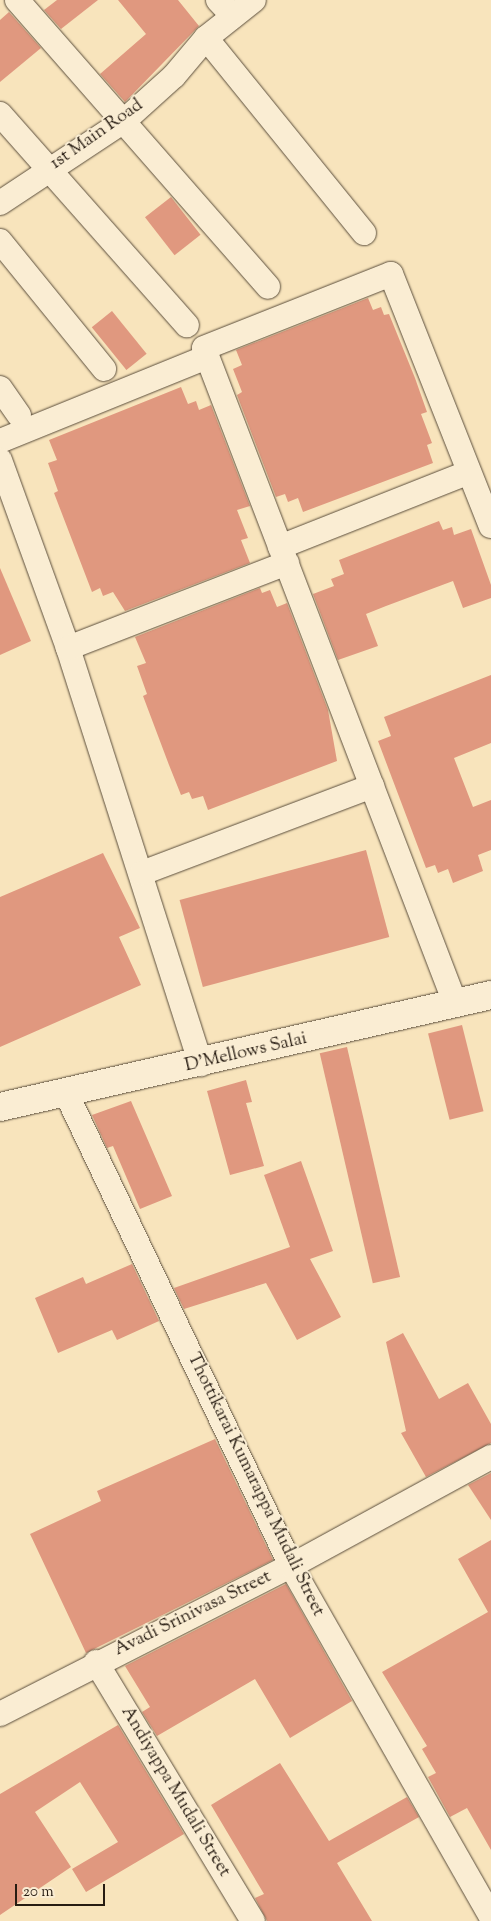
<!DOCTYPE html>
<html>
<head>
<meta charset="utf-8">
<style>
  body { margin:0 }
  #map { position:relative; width:491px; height:1921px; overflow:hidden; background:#f8e4bc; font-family:"Sorts Mill Goudy",serif }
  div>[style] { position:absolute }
  .building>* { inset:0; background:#e0987f; transform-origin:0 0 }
  .roads { filter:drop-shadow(0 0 1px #5b4e3c) drop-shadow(0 0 1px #5b4e3c) }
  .minor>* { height:24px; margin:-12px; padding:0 12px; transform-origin:12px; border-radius:12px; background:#faedd3 }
  .secondary>* { height:28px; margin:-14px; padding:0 14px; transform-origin:14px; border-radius:14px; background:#faedd3 }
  span { translate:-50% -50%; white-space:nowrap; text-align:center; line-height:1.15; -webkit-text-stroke:4px #faedd3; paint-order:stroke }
  .street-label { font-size:18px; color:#271c12 }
  .scale { position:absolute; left:15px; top:1884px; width:90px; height:22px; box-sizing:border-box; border:2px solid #271c12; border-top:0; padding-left:6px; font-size:15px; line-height:18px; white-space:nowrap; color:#271c12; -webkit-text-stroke:4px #faedd3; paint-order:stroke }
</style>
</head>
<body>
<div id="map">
  <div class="building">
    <div style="clip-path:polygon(57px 0,98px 0,61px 29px,44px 10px)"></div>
    <div style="clip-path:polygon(118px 0,178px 0,199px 26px,125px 102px,100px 74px,146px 34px)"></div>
    <div style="clip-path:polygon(9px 12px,41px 48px,0 82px,0 20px)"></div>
    <div style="left:171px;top:197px;width:48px;height:33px;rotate:52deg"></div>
    <div style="clip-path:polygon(368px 298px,373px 310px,381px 307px,384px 315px,389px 314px,415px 378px,427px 412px,421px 414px,432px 443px,427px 445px,433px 463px,303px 512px,298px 498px,288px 502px,285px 494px,276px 497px,237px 395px,242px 392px,233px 369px,242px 365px,236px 350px)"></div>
    <div style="left:112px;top:311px;width:55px;height:26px;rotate:51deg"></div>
    <div style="clip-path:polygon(181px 387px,188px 404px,196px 401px,199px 410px,211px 405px,250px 506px,237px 510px,248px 538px,241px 540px,250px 563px,125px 611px,113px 592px,103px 596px,100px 588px,92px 592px,54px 493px,58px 491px,48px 463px,57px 460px,49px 440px)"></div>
    <div style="clip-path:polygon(439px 521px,443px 530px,452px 527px,454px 535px,471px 529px,491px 585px,491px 598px,463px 608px,453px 581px,386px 606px,366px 614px,378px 646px,338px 660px,313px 594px,334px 586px,331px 579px,344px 574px,339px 560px)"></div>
    <div style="clip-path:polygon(0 568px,31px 641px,0 655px)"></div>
    <div style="clip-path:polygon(260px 588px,262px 593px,270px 590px,277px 607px,287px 603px,328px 710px,337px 761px,208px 810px,203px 796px,192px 799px,189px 792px,181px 795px,169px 765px,143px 696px,147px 694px,137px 666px,146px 663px,135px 637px)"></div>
    <div style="clip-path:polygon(491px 675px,491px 743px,454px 758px,473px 807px,491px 800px,491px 850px,478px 855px,483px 871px,453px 883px,448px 869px,438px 873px,435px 865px,426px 868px,378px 741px,391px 736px,384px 717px)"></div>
    <div style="left:366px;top:850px;width:90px;height:193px;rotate:75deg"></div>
    <div style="clip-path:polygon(103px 853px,140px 928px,119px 937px,141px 985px,0 1047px,0 897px)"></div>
    <div style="left:462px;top:1025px;width:89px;height:35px;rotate:76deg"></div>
    <div style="left:347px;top:1047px;width:236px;height:28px;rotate:77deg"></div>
    <div style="clip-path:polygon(246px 1080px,252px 1102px,246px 1103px,264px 1166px,230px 1175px,207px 1091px)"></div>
    <div style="clip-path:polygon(131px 1101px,172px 1196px,140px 1209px,113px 1146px,107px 1148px,92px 1115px)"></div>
    <div style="clip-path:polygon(301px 1161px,333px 1251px,310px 1259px,341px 1317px,297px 1340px,266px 1283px,184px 1309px,174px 1288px,290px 1247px,264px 1175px)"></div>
    <div style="clip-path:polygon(132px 1264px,159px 1321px,117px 1340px,112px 1330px,58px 1353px,35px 1298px,83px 1277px,86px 1284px)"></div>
    <div style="clip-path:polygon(403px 1333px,439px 1399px,468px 1383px,491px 1424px,491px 1443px,426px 1477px,401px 1433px,406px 1431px,386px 1342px)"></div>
    <div style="clip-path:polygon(215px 1439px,273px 1560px,86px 1653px,30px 1534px,101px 1501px,97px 1491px)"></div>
    <div style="clip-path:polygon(491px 1473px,491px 1520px,468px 1485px)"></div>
    <div style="clip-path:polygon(491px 1540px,491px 1850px,467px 1808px,450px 1817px,428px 1777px,436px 1773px,422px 1749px,427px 1746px,382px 1672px,488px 1612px,458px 1559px)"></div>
    <div style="clip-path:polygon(286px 1584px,352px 1701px,290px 1738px,255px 1679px,157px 1736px,142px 1712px,150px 1707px,125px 1666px)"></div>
    <div style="clip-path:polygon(118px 1725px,184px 1834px,86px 1892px,72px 1869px,118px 1842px,80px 1782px,35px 1812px,71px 1867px,0 1915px,0 1794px)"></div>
    <div style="clip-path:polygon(280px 1763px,329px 1841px,407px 1797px,419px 1817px,337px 1863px,372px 1921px,267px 1921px,255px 1898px,264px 1894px,211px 1805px)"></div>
  </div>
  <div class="roads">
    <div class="minor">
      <div style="left:17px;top:0;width:381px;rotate:48.8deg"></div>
      <div style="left:218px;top:0;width:22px;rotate:47deg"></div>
      <div style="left:206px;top:38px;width:251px;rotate:51deg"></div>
      <div style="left:0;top:114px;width:282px;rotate:48.5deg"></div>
      <div style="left:0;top:203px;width:149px;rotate:-33.5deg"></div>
      <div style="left:124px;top:121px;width:67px;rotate:-42deg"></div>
      <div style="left:174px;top:76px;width:50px;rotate:-49.9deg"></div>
      <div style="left:206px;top:38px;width:61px;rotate:-38.4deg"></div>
      <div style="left:0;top:241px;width:165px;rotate:50.9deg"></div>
      <div style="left:0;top:388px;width:33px;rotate:55deg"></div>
      <div style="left:0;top:441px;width:223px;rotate:-22.1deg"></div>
      <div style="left:0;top:460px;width:200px;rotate:70.1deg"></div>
      <div style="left:68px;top:648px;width:437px;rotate:72.3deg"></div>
      <div style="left:280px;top:547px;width:203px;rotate:-21.6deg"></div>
      <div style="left:68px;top:648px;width:235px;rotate:-21.2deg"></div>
      <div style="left:142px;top:873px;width:246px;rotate:-20.7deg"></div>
      <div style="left:455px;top:1003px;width:701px;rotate:-110.97deg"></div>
      <div style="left:204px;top:348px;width:201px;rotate:-21.6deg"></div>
      <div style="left:391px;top:274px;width:271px;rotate:68.4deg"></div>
      <div style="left:67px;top:1095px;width:522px;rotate:64.56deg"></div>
      <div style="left:291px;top:1566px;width:403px;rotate:60.3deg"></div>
      <div style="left:96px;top:1662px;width:303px;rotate:58.8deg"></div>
      <div style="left:0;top:1714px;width:326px;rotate:-27deg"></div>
      <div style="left:291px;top:1566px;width:228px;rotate:-28.6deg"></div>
    </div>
    <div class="secondary">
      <div style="left:0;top:1107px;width:504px;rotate:-12.85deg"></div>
    </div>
  </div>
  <div class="street-label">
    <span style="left:97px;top:135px;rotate:-35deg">1st Main Road</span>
    <span style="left:246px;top:1053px;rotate:-13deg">D'Mellows Salai</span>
    <span style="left:255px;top:1485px;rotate:64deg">Thottikarai Kumarappa Mudali Street</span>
    <span style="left:193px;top:1614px;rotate:-26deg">Avadi Srinivasa Street</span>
    <span style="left:175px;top:1792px;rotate:59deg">Andiyappa Mudali Street</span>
  </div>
  <div class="scale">20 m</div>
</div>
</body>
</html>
